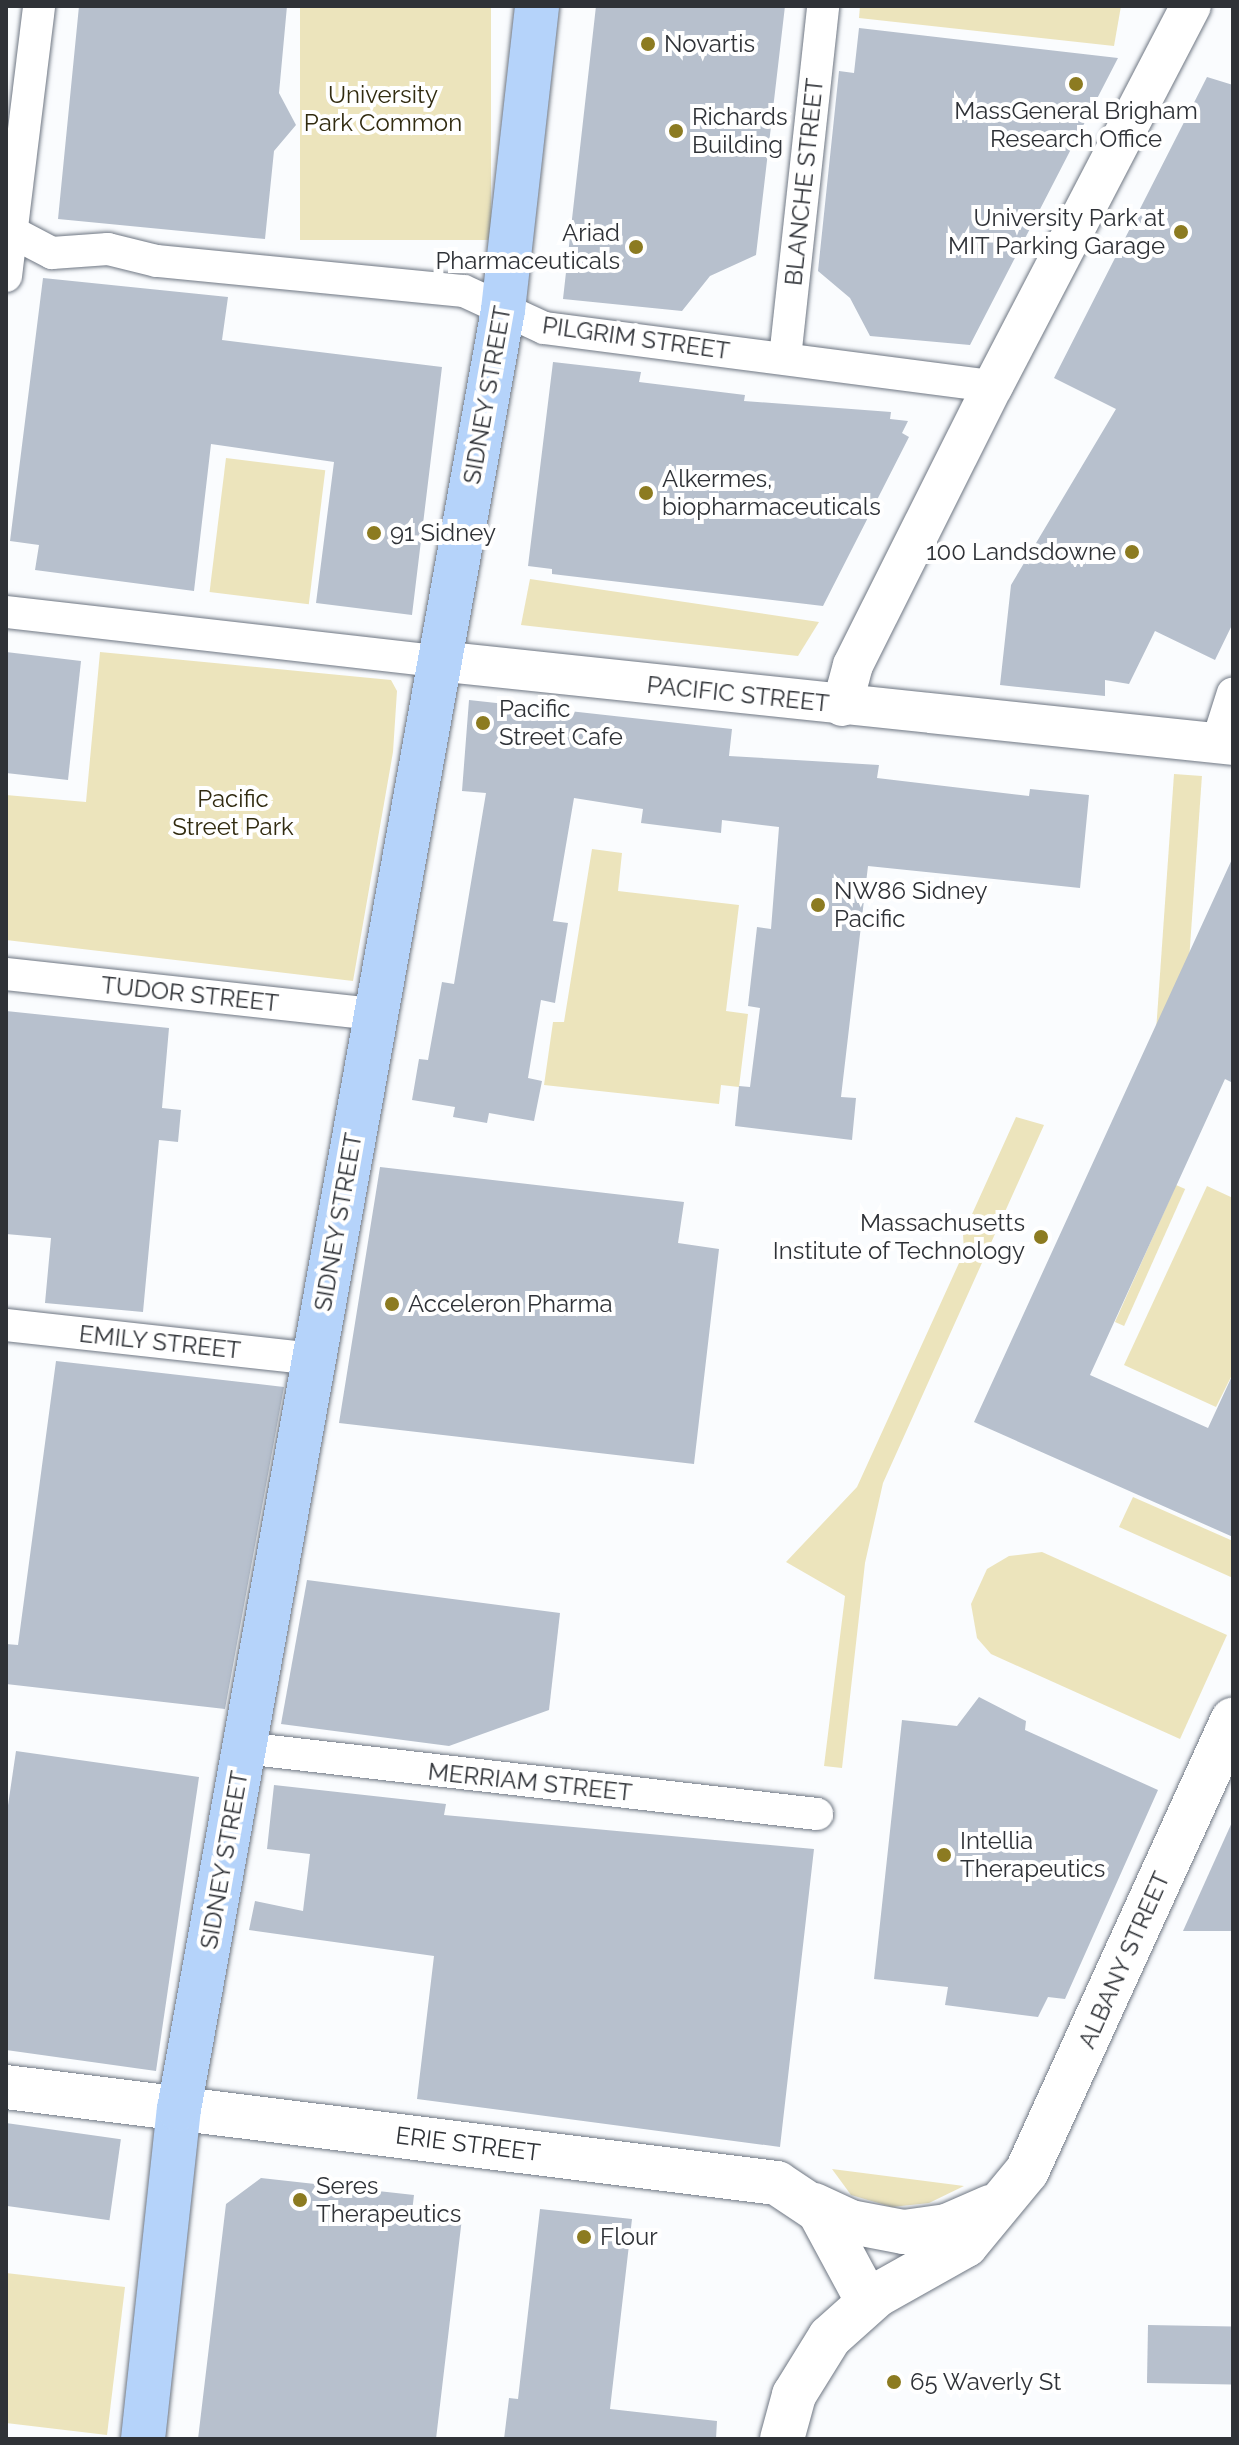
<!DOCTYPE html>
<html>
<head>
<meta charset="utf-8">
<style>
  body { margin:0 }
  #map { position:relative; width:1239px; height:2445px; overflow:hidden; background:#fafcfe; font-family:Raleway,sans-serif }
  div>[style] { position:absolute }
  .green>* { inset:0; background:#ece4bc; transform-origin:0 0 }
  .building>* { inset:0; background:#b7c0cd; transform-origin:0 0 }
  .roads { filter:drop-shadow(0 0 2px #6f7783) drop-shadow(0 0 2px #6f7783) }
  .minor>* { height:32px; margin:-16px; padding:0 16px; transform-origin:16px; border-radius:16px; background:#fff }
  .tertiary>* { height:40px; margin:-20px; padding:0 20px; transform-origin:20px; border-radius:20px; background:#fff }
  .secondary>* { height:44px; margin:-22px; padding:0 22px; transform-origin:22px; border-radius:22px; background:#fff }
  .primary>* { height:44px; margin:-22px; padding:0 22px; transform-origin:22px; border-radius:22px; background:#b5d3fa }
  .dots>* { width:22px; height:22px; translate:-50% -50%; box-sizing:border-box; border:4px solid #fff; border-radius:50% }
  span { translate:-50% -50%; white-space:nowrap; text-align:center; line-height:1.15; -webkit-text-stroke:8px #fff; paint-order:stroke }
  .poi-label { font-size:24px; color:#2f3237 }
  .left { translate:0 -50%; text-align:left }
  .right { translate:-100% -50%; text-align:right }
  .park-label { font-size:24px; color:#312b10 }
  .street-label { font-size:24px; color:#2f3237 }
  .frame { position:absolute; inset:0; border:8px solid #2f3237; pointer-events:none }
</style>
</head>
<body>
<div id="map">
  <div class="green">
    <div style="left:300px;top:6px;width:191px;height:234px"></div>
    <div style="clip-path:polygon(860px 6px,1121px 6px,1114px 46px,859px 18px)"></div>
    <div style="left:226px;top:458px;width:100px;height:135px;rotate:7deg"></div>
    <div style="clip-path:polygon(530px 579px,819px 622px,798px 656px,521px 625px)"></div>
    <div style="clip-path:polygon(100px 652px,391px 680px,397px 691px,393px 752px,353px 981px,6px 940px,6px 795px,86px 802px)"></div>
    <div style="left:1174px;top:774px;width:28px;height:366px;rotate:4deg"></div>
    <div style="clip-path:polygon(592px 849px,622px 853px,618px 891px,739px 905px,726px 1011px,748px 1014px,739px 1087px,721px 1085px,719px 1104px,544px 1085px,553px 1022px,564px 1022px)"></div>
    <div style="clip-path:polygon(1016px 1117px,1044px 1125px,883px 1483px,865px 1563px,842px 1768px,824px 1766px,845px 1596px,786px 1562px,857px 1487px,964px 1252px,963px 1234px)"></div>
    <div style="left:1176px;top:1185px;width:10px;height:150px;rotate:24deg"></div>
    <div style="clip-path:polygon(1207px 1186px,1233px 1198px,1233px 1373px,1216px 1407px,1124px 1365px)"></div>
    <div style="clip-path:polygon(1133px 1497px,1233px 1541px,1233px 1578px,1119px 1527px)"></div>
    <div style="clip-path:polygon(1042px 1552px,1227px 1635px,1180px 1739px,991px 1654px,977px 1638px,971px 1604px,987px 1569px,1009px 1556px)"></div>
    <div style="clip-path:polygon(832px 2169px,964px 2186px,929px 2203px,892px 2207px,851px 2195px)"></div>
    <div style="clip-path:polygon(6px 2273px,125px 2287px,107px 2435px,6px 2423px)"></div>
  </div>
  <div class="building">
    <div style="clip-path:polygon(79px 6px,287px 6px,279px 93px,296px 125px,274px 151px,265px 239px,58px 219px)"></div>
    <div style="clip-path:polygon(596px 6px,785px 6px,756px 255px,710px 276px,682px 311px,563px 299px)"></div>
    <div style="clip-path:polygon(859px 28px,1118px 58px,970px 345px,870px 336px,850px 298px,818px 271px,839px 71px,854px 73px)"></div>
    <div style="clip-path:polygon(1207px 77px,1233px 85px,1233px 623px,1215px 660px,1155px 631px,1129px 684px,1105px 680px,1105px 696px,1000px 685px,1011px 585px,1116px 409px,1054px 378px)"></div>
    <div style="clip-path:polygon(43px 278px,228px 297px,222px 340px,442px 367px,412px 615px,316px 603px,334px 462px,211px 444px,194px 591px,35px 570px,39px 545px,10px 541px)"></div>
    <div style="clip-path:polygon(553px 362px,641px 372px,639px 382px,745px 395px,744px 401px,891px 412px,890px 419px,908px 421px,902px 433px,909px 437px,823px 606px,552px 574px,552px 569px,528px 566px)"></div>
    <div style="clip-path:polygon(6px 652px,81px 661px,68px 780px,6px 773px)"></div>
    <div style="clip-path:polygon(469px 700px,732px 729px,729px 756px,879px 765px,877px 778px,1029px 796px,1030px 789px,1089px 795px,1080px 888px,868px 866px,841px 1097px,856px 1098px,852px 1140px,735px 1126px,739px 1086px,750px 1087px,760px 1008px,748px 1006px,757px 927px,771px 929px,779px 827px,722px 820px,721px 833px,641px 823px,643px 809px,574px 798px,553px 921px,568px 923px,555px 1003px,541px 1000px,528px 1078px,542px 1081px,534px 1121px,489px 1113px,487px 1123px,453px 1117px,455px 1107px,412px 1100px,419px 1059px,428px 1060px,442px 982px,454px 984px,486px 793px,462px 791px)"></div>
    <div style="clip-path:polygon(1233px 857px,1233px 1083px,1225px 1079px,1090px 1375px,1208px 1428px,1233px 1374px,1233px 1537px,974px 1422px)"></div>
    <div style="clip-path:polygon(6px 1011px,169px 1028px,162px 1108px,181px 1110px,178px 1142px,159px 1140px,143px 1312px,45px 1303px,51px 1238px,6px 1234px)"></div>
    <div style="clip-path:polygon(380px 1167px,684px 1202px,678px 1243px,719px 1249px,694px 1464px,339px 1423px)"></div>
    <div style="clip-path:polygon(56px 1361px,284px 1387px,225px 1709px,6px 1684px,6px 1644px,18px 1645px)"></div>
    <div style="clip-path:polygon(307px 1580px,560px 1613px,549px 1710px,449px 1746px,281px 1724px)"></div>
    <div style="clip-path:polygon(979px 1697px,1026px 1721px,1025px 1730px,1158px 1790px,1065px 1999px,1048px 1997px,1038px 2017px,945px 2005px,948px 1987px,874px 1979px,902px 1720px,957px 1726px)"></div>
    <div style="clip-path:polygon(16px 1751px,199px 1777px,156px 2071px,6px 2050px,6px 1819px)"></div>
    <div style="clip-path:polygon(274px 1785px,446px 1804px,444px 1815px,814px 1849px,780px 2147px,417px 2099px,434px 1956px,249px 1930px,255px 1901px,303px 1911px,310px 1854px,267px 1849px)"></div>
    <div style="clip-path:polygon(1233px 1820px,1233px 1931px,1183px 1931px)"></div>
    <div style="left:6px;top:2123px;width:116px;height:82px;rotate:8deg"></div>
    <div style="clip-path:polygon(261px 2178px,414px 2195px,412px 2212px,462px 2218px,436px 2439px,198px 2439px,226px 2204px)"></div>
    <div style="clip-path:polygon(540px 2209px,632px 2219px,610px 2409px,717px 2421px,716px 2439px,504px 2439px,509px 2398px,518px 2399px)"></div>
    <div style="left:1148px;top:2325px;width:85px;height:58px;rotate:1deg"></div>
  </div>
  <div class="roads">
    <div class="minor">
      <div style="left:6px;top:229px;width:52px;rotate:27.6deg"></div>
      <div style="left:52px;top:253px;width:56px;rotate:-4.1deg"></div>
      <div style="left:108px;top:249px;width:50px;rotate:13.8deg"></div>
      <div style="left:157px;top:261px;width:308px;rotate:5.6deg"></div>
      <div style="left:464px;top:291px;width:88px;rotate:24.8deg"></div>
      <div style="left:544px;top:328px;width:453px;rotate:7.4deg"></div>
      <div style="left:6px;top:276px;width:272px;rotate:-83deg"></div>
      <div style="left:785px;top:358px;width:354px;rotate:-83.8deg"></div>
      <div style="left:6px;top:612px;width:435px;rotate:6.5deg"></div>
      <div style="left:1217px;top:743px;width:52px;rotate:-72.3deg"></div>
      <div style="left:6px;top:974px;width:371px;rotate:6.2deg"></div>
      <div style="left:6px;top:1325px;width:309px;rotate:6.3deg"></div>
      <div style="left:244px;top:1748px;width:577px;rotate:6.57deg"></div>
    </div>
    <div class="tertiary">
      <div style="left:438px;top:661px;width:799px;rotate:6.03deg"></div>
      <div style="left:842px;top:706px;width:42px;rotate:-75deg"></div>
      <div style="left:853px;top:665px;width:312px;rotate:-63.4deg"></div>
      <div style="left:993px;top:386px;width:428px;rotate:-62.5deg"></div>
    </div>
    <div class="secondary">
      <div style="left:6px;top:2087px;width:777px;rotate:7.1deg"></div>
      <div style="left:777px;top:2183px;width:50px;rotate:33.7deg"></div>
      <div style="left:819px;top:2211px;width:103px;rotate:61.7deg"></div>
      <div style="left:814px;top:2205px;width:41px;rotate:24.7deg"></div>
      <div style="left:851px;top:2222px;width:54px;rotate:10.7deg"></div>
      <div style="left:904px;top:2232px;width:43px;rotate:-7.9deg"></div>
      <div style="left:947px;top:2226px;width:47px;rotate:-23.8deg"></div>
      <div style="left:782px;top:2439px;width:46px;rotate:-74.7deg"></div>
      <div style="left:794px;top:2395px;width:68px;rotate:-58.2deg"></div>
      <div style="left:830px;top:2337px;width:63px;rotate:-41.8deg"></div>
      <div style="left:877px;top:2295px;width:102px;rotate:-29.3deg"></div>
      <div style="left:966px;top:2245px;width:96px;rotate:-50.5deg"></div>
      <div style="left:1027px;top:2171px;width:496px;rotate:-65.5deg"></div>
    </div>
    <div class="primary">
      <div style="left:143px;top:2439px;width:332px;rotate:-83.8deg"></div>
      <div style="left:179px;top:2109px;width:1828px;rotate:-79.79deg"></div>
      <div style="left:503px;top:310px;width:306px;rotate:-83.6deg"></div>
    </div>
  </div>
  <div class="dots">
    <div style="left:648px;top:44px;background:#8c7b21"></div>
    <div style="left:1076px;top:84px;background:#8c7b21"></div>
    <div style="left:676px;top:131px;background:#8c7b21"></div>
    <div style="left:1181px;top:232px;background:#8c7b21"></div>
    <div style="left:636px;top:247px;background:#8c7b21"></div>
    <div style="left:646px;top:493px;background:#8c7b21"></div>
    <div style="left:374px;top:533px;background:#8c7b21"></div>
    <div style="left:1132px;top:552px;background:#8c7b21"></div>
    <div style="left:483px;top:723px;background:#8c7b21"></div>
    <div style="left:818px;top:905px;background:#8c7b21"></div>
    <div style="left:1041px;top:1237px;background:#8c7b21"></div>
    <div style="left:392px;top:1304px;background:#8c7b21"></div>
    <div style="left:944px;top:1855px;background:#8c7b21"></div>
    <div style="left:300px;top:2200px;background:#8c7b21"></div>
    <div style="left:584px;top:2237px;background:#8c7b21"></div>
    <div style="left:894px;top:2382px;background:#8c7b21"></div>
  </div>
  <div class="poi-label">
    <span class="left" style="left:664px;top:44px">Novartis</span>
    <span style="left:1076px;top:125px">MassGeneral Brigham<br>Research Office</span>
    <span class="left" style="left:692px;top:131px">Richards<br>Building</span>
    <span class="right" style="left:1165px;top:232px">University Park at<br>MIT Parking Garage</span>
    <span class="right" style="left:620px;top:247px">Ariad<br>Pharmaceuticals</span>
    <span class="left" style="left:662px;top:493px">Alkermes,<br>biopharmaceuticals</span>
    <span class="left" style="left:390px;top:533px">91 Sidney</span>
    <span class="right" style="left:1116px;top:552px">100 Landsdowne</span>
    <span class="left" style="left:499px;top:723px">Pacific<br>Street Cafe</span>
    <span class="left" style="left:834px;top:905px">NW86 Sidney<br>Pacific</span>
    <span class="right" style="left:1025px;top:1237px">Massachusetts<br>Institute of Technology</span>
    <span class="left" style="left:408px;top:1304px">Acceleron Pharma</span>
    <span class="left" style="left:960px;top:1855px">Intellia<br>Therapeutics</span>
    <span class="left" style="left:316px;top:2200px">Seres<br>Therapeutics</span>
    <span class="left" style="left:600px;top:2237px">Flour</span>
    <span class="left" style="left:910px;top:2382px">65 Waverly St</span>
  </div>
  <div class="park-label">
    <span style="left:383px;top:109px">University<br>Park Common</span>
    <span style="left:233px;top:813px">Pacific<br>Street Park</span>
  </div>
  <div class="street-label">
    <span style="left:804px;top:182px;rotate:-84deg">BLANCHE STREET</span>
    <span style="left:636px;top:338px;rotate:8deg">PILGRIM STREET</span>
    <span style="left:487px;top:395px;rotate:-80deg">SIDNEY STREET</span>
    <span style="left:738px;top:694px;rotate:6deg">PACIFIC STREET</span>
    <span style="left:190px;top:994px;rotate:6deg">TUDOR STREET</span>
    <span style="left:338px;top:1222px;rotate:-80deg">SIDNEY STREET</span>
    <span style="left:160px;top:1342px;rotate:6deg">EMILY STREET</span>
    <span style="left:530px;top:1782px;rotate:6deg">MERRIAM STREET</span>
    <span style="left:224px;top:1860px;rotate:-80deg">SIDNEY STREET</span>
    <span style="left:1124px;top:1960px;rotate:-66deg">ALBANY STREET</span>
    <span style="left:468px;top:2144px;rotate:7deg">ERIE STREET</span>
  </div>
  <div class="frame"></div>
</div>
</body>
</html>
